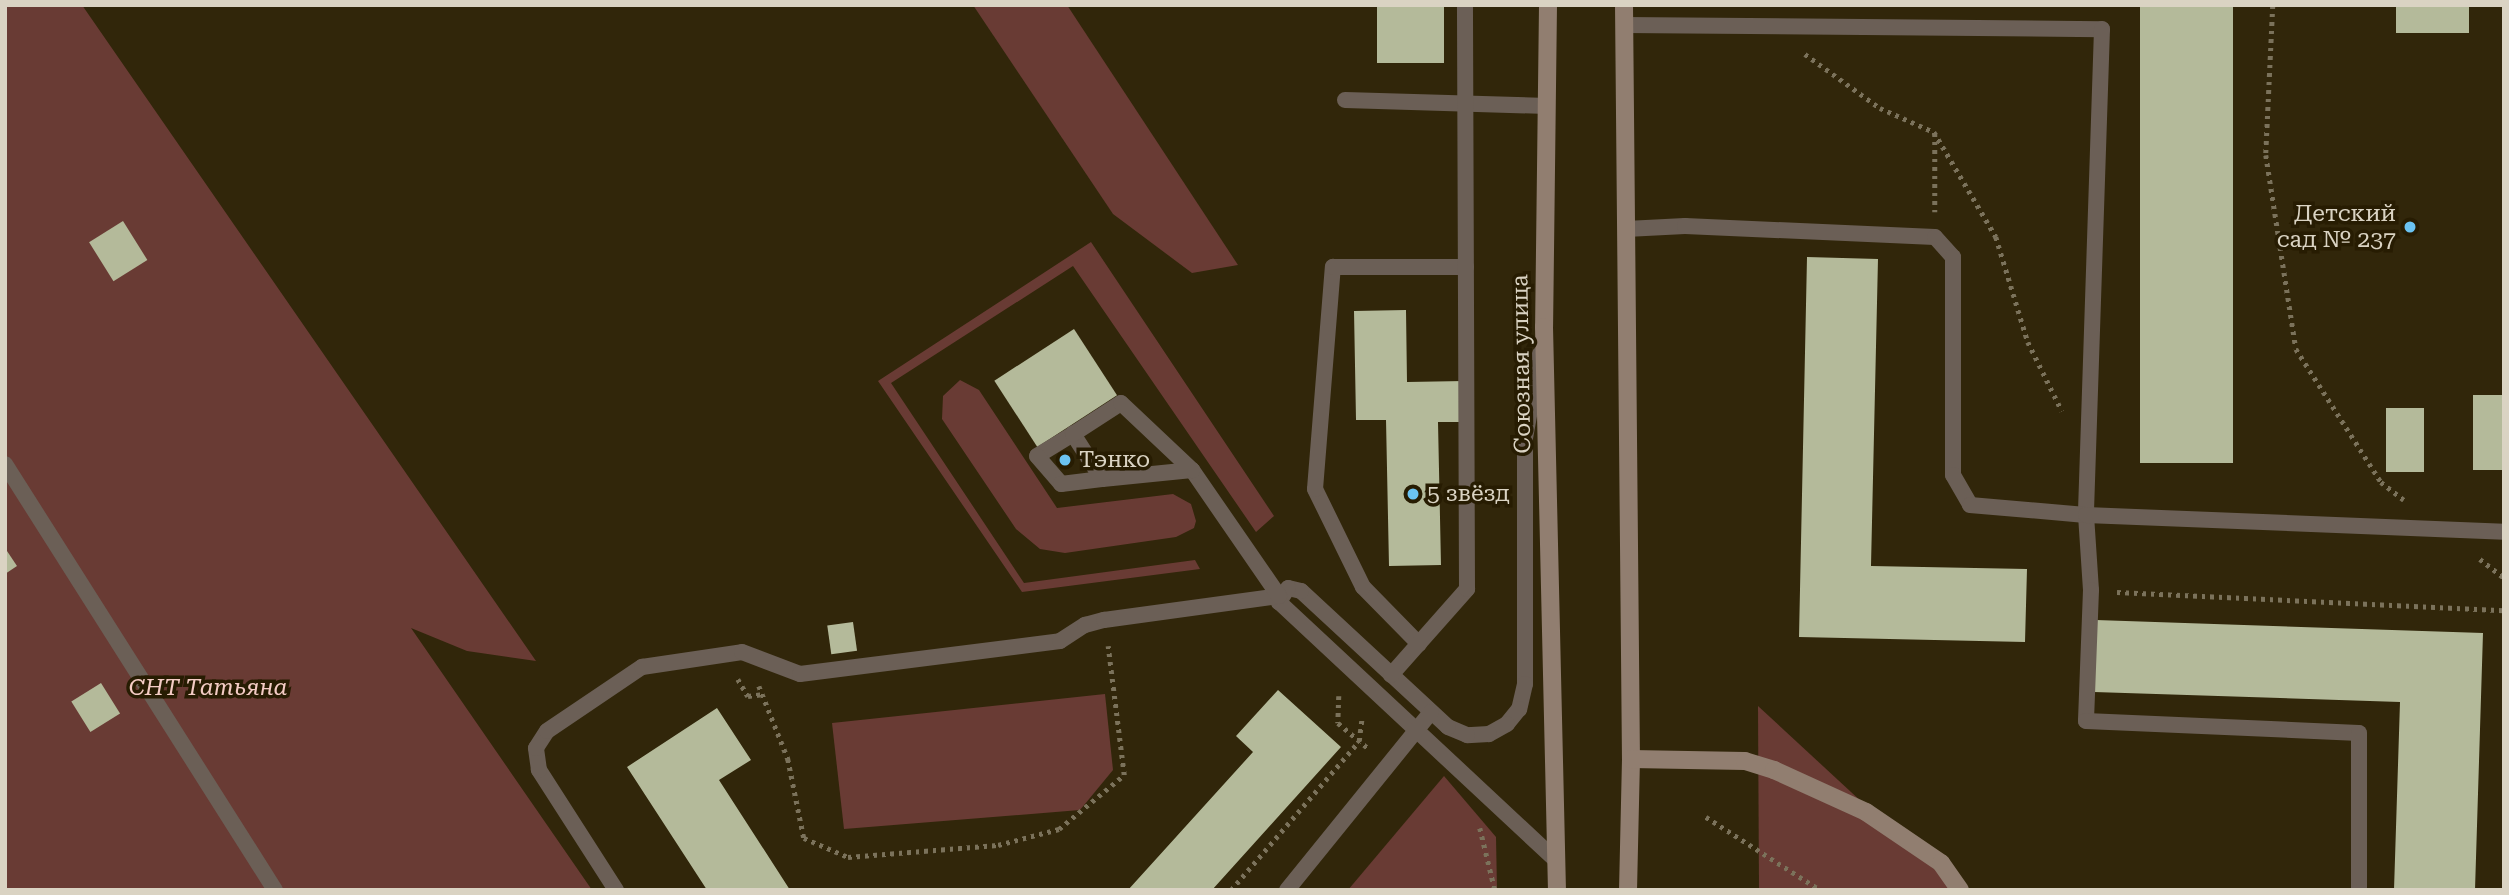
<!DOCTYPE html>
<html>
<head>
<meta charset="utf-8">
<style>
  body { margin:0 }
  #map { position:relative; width:2509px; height:895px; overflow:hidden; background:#31260a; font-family:"Roboto Serif",serif }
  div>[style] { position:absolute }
  .green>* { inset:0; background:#693b34 }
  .building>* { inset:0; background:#b4ba9a; transform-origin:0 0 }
  .path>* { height:4.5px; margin-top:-2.25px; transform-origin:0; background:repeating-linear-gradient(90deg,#7b725b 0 3.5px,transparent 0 8.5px) }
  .lane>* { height:16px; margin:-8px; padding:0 8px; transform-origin:8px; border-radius:8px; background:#6b5f56 }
  .secondary>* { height:18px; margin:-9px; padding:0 9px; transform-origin:9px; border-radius:9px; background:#917e70 }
  .dots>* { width:19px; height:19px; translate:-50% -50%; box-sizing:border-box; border:4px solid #271c02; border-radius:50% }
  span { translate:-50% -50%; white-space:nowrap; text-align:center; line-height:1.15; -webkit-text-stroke:7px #271c02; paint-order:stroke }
  .poi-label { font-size:23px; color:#dad3c3 }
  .right { translate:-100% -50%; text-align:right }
  .left { translate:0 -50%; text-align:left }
  .street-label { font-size:23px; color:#dad3c3 }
  .park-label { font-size:23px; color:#f4ccc5; font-style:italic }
  .frame { position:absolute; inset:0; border:7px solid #dad3c3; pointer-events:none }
</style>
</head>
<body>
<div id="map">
  <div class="green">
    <div style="clip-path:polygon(5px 5px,82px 5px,536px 661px,467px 651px,411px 628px,592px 890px,5px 890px)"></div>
    <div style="clip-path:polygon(973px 5px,1067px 5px,1238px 265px,1192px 273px,1113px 214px)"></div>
    <div style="clip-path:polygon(1091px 242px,1274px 516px,1256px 532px,1073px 266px,891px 383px,1024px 583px,1195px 560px,1200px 569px,1022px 592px,878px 381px)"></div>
    <div style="clip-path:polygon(960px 380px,979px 390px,1057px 508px,1173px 494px,1191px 504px,1196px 521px,1194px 528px,1176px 537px,1065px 553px,1040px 549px,1016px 529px,942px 419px,943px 396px)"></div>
    <div style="clip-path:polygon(1105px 694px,1113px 770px,1080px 810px,844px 829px,832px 723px)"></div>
    <div style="clip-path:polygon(1758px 706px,1957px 890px,1759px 890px)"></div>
    <div style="clip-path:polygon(1444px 776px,1496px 837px,1497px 890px,1348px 890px)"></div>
  </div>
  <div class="building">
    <div style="left:1377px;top:5px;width:67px;height:58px"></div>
    <div style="left:2140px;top:5px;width:93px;height:458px"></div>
    <div style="left:2396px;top:5px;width:73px;height:28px"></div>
    <div style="left:123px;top:221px;width:46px;height:40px;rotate:58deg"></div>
    <div style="clip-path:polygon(1807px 257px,1878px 259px,1871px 566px,2027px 569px,2025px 642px,1799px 637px)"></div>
    <div style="clip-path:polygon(1406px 310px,1407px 382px,1464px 381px,1465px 422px,1438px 422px,1441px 565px,1389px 566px,1386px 420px,1356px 420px,1354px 311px)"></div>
    <div style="left:1074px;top:329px;width:79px;height:95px;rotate:57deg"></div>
    <div style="left:2473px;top:395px;width:31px;height:75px"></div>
    <div style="left:2386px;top:408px;width:38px;height:64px"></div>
    <div style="clip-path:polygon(5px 548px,17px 566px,5px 574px)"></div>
    <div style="clip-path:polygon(2096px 620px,2483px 633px,2475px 890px,2394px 890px,2400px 702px,2094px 692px)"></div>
    <div style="left:853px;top:622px;width:29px;height:26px;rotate:82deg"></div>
    <div style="left:101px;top:683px;width:36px;height:35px;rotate:58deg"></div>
    <div style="clip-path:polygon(1278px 690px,1341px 747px,1212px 890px,1128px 890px,1253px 752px,1236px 736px)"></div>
    <div style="clip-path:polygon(717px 708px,751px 760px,719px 780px,790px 890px,707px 890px,627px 767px)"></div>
  </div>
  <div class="path">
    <div style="left:2273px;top:5px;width:150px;rotate:92.7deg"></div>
    <div style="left:2266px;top:155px;width:196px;rotate:81.2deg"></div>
    <div style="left:2296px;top:349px;width:158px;rotate:57.4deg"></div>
    <div style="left:2381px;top:482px;width:29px;rotate:38deg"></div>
    <div style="left:1805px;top:54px;width:92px;rotate:35.8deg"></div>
    <div style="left:1880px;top:108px;width:59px;rotate:24deg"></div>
    <div style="left:1934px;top:132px;width:122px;rotate:59.4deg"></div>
    <div style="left:1996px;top:237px;width:110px;rotate:73.1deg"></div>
    <div style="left:2028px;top:342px;width:77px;rotate:63.8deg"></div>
    <div style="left:1935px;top:133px;width:79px;rotate:90deg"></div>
    <div style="left:2480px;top:559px;width:31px;rotate:38deg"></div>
    <div style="left:2117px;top:592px;width:387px;rotate:2.7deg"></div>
    <div style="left:738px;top:679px;width:20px;rotate:60deg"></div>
    <div style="left:748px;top:696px;width:16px;rotate:-7deg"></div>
    <div style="left:759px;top:686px;width:79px;rotate:68.3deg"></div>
    <div style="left:788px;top:759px;width:81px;rotate:78.6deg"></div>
    <div style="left:804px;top:838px;width:48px;rotate:23.4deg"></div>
    <div style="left:848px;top:857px;width:150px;rotate:-4.6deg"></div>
    <div style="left:998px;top:845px;width:63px;rotate:-14.7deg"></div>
    <div style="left:1059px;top:829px;width:85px;rotate:-39.7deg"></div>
    <div style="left:1124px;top:775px;width:130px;rotate:-97.1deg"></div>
    <div style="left:1339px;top:696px;width:27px;rotate:92deg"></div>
    <div style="left:1338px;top:723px;width:40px;rotate:40deg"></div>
    <div style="left:1706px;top:817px;width:135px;rotate:32.6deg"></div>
    <div style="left:1480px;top:828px;width:64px;rotate:76.4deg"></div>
    <div style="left:1231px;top:890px;width:196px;rotate:-49.3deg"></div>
    <div style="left:1359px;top:741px;width:25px;rotate:-83deg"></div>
  </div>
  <div class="lane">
    <div style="left:1624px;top:25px;width:478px;rotate:0.5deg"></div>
    <div style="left:2102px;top:29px;width:486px;rotate:91.9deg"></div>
    <div style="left:2086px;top:515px;width:75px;rotate:86.2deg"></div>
    <div style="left:2091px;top:590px;width:131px;rotate:92.2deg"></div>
    <div style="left:2086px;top:721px;width:273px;rotate:2.5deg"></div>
    <div style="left:2359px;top:733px;width:157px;rotate:90deg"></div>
    <div style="left:1345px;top:100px;width:202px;rotate:1.7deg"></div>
    <div style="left:1626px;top:229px;width:59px;rotate:-2.9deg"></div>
    <div style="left:1685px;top:226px;width:250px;rotate:2.5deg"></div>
    <div style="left:1935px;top:237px;width:27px;rotate:48deg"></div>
    <div style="left:1953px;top:257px;width:218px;rotate:90deg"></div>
    <div style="left:1953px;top:475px;width:34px;rotate:60deg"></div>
    <div style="left:1970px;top:505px;width:116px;rotate:4.9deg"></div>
    <div style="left:2086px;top:515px;width:418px;rotate:2.3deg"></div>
    <div style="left:1540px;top:354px;width:85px;rotate:100.1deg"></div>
    <div style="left:1525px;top:438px;width:246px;rotate:90deg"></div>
    <div style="left:1525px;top:684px;width:26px;rotate:103deg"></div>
    <div style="left:1519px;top:709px;width:19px;rotate:129deg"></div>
    <div style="left:1507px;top:724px;width:21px;rotate:151deg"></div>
    <div style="left:1489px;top:734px;width:22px;rotate:177deg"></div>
    <div style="left:1467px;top:735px;width:21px;rotate:-157deg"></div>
    <div style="left:1448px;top:727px;width:200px;rotate:-137.2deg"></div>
    <div style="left:1301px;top:591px;width:13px;rotate:-167deg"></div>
    <div style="left:1288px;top:588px;width:17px;rotate:123deg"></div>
    <div style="left:1279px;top:602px;width:379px;rotate:43deg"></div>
    <div style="left:1073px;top:434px;width:42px;rotate:148.6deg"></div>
    <div style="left:1037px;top:456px;width:37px;rotate:49deg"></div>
    <div style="left:1061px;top:484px;width:41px;rotate:-7deg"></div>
    <div style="left:5px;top:464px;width:504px;rotate:57.63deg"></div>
    <div style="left:1419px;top:644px;width:80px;rotate:-134.5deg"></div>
    <div style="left:1363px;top:587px;width:109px;rotate:-116.1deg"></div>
    <div style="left:1315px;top:489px;width:223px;rotate:-85.4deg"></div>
    <div style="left:1333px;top:267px;width:133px"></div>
    <div style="left:1391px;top:675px;width:115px;rotate:-48.5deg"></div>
    <div style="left:1467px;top:589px;width:584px;rotate:-90.2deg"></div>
    <div style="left:616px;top:890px;width:143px;rotate:-122.7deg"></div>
    <div style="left:539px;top:770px;width:22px;rotate:-98deg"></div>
    <div style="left:536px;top:748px;width:20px;rotate:-57deg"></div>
    <div style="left:547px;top:731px;width:115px;rotate:-34deg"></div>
    <div style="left:642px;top:667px;width:101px;rotate:-8.5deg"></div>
    <div style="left:742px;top:652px;width:62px;rotate:20.8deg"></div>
    <div style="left:800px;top:674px;width:262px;rotate:-7.2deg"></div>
    <div style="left:1060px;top:641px;width:30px;rotate:-33deg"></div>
    <div style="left:1085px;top:625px;width:20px;rotate:-15deg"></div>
    <div style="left:1104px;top:620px;width:177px;rotate:-7.8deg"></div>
    <div style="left:1279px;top:596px;width:153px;rotate:-124.6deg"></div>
    <div style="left:1192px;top:470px;width:90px;rotate:174.3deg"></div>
    <div style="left:1102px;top:479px;width:54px;rotate:-122.8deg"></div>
    <div style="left:1073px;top:434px;width:57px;rotate:-32.9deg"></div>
    <div style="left:1121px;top:403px;width:98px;rotate:43.3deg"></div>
    <div style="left:1287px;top:890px;width:229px;rotate:-51deg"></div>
  </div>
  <div class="secondary">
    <div style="left:1548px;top:5px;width:322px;rotate:90.7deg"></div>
    <div style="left:1544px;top:327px;width:563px;rotate:88.68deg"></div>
    <div style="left:1624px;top:5px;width:754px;rotate:89.47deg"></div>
    <div style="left:1631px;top:759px;width:131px;rotate:91.3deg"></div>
    <div style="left:1631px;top:759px;width:114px;rotate:1deg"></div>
    <div style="left:1745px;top:761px;width:30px;rotate:17deg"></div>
    <div style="left:1774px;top:770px;width:101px;rotate:24.5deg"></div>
    <div style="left:1866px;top:812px;width:91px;rotate:34.2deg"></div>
    <div style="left:1941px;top:863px;width:33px;rotate:55deg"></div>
  </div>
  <div class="dots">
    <div style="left:2410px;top:227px;background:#6bc3f2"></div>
    <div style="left:1065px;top:460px;background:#6bc3f2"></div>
    <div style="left:1413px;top:494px;background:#6bc3f2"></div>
  </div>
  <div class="poi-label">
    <span class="right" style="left:2396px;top:227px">Детский<br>сад № 237</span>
    <span class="left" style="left:1079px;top:460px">Тэнко</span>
    <span class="left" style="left:1427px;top:494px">5 звёзд</span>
  </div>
  <div class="street-label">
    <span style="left:1522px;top:364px;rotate:-91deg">Союзная улица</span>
  </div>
  <div class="park-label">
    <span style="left:208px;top:688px">СНТ Татьяна</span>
  </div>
  <div class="frame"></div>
</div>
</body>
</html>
